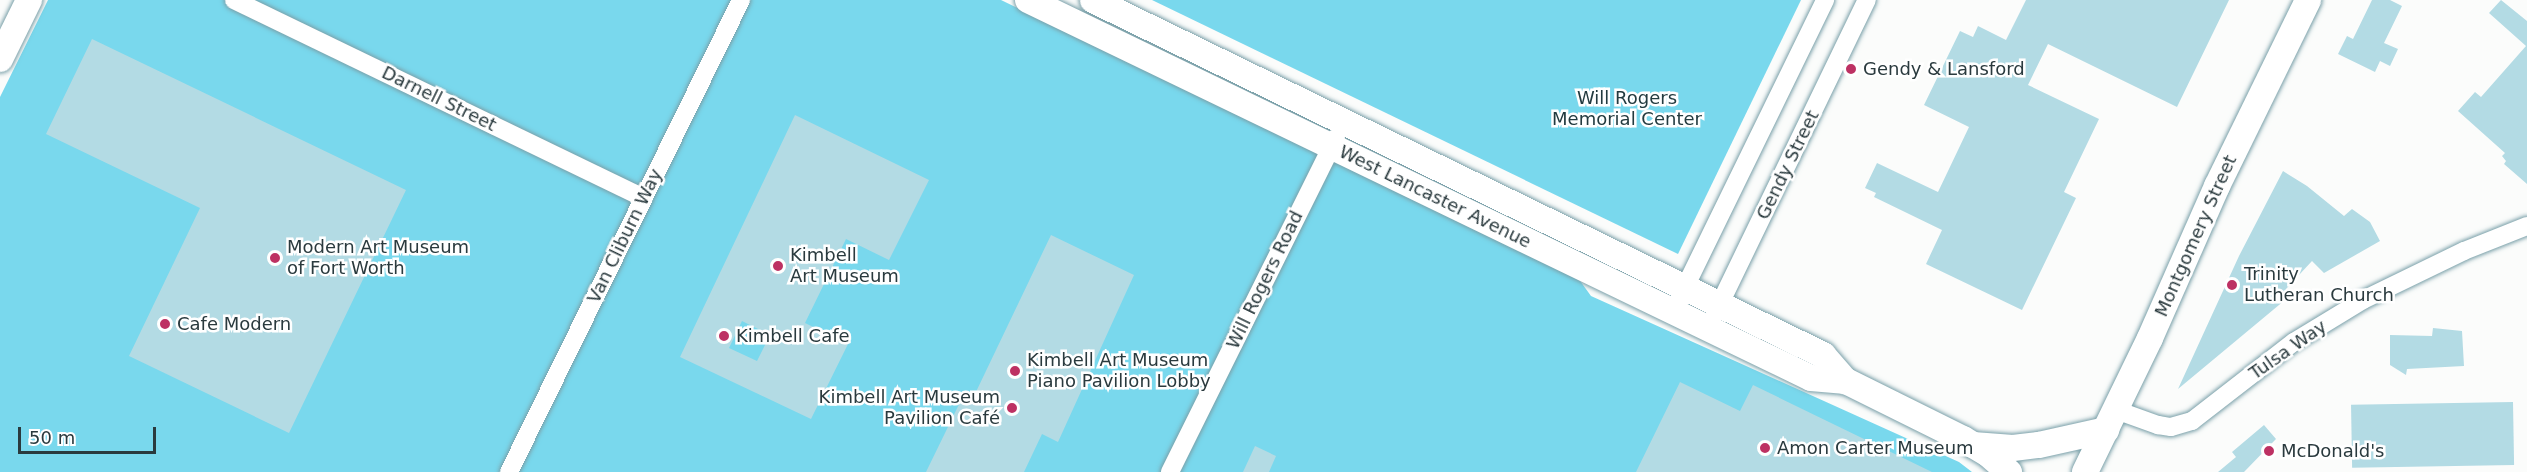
<!DOCTYPE html>
<html>
<head>
<meta charset="utf-8">
<style>
  body { margin:0 }
  #map { position:relative; width:2527px; height:472px; overflow:hidden; background:#fbfcfb; font-family:"DejaVu Sans",sans-serif }
  div>[style] { position:absolute }
  .green>* { inset:0; background:#79d8ed }
  .building>* { inset:0; background:#b3dbe4; transform-origin:0 0 }
  .roads { filter:drop-shadow(0 0 2px #7aa0a9) drop-shadow(0 0 2px #7aa0a9) }
  .street>* { height:18px; margin:-9px; padding:0 9px; transform-origin:9px; border-radius:9px; background:#fff }
  .secondary>* { height:26px; margin:-13px; padding:0 13px; transform-origin:13px; border-radius:13px; background:#fff }
  .dots>* { width:16px; height:16px; translate:-50% -50%; box-sizing:border-box; border:3px solid #fff; border-radius:50% }
  span { translate:-50% -50%; white-space:nowrap; text-align:center; line-height:1.15; -webkit-text-stroke:5px #fff; paint-order:stroke }
  .poi-label { font-size:18px; color:#2a3a3e }
  .left { translate:0 -50%; text-align:left }
  .right { translate:-100% -50%; text-align:right }
  .street-label { font-size:18px; color:#2a3a3e }
  .park-label { font-size:18px; color:#233b40 }
  .scale { position:absolute; left:18px; top:427px; width:138px; height:27px; box-sizing:border-box; border:3px solid #2a3a3e; border-top:0; padding-left:8px; font-size:18px; line-height:21px; white-space:nowrap; color:#2a3a3e; -webkit-text-stroke:4px #fff; paint-order:stroke }
</style>
</head>
<body>
<div id="map">
  <div class="green">
    <div style="clip-path:polygon(48px 0,1001px 0,1578px 278px,1591px 296px,1959px 462px,1972px 472px,0 472px,0 97px)"></div>
    <div style="clip-path:polygon(1152px 0,1801px 0,1678px 254px)"></div>
  </div>
  <div class="building">
    <div style="clip-path:polygon(2026px 0,2229px 0,2177px 107px,2048px 44px,2028px 85px,2099px 119px,2064px 192px,2076px 198px,2022px 310px,1926px 264px,1942px 230px,1874px 197px,1876px 193px,1865px 188px,1877px 163px,1938px 192px,1969px 127px,1924px 105px,1960px 31px,1973px 37px,1978px 26px,2006px 40px)"></div>
    <div style="clip-path:polygon(2372px 0,2390px 0,2402px 6px,2384px 43px,2398px 49px,2390px 66px,2380px 61px,2375px 72px,2338px 54px,2347px 36px,2353px 39px)"></div>
    <div style="clip-path:polygon(2501px 0,2527px 21px,2527px 184px,2504px 164px,2506px 161px,2502px 156px,2505px 153px,2458px 111px,2475px 92px,2481px 97px,2526px 46px,2489px 13px)"></div>
    <div style="clip-path:polygon(92px 39px,406px 190px,289px 433px,129px 356px,200px 208px,46px 134px)"></div>
    <div style="clip-path:polygon(evenodd,795px 115px,929px 180px,889px 260px,846px 239px,805px 323px,848px 344px,811px 419px,680px 357px,795px 115px,742px 321px,770px 335px,757px 361px,729px 348px,742px 321px)"></div>
    <div style="clip-path:polygon(2283px 171px,2307px 186px,2344px 216px,2352px 209px,2370px 222px,2380px 241px,2324px 273px,2312px 261px,2286px 289px,2291px 295px,2178px 389px,2239px 256px)"></div>
    <div style="clip-path:polygon(1051px 235px,1134px 275px,1058px 442px,1042px 434px,1024px 472px,926px 472px,965px 392px,974px 396px)"></div>
    <div style="clip-path:polygon(2433px 328px,2462px 331px,2464px 366px,2407px 369px,2406px 375px,2390px 365px,2390px 335px,2432px 336px)"></div>
    <div style="clip-path:polygon(1680px 382px,1740px 411px,1753px 385px,1932px 472px,1636px 472px)"></div>
    <div style="left:2513px;top:402px;width:63px;height:162px;rotate:89deg"></div>
    <div style="clip-path:polygon(2264px 425px,2276px 439px,2244px 472px,2218px 472px,2236px 457px,2232px 452px)"></div>
    <div style="clip-path:polygon(1255px 446px,1276px 456px,1269px 472px,1243px 472px)"></div>
  </div>
  <div class="roads">
    <div class="street">
      <div style="left:234px;top:0;width:455px;rotate:25.8deg"></div>
      <div style="left:1673px;top:312px;width:347px;rotate:-64deg"></div>
      <div style="left:1715px;top:314px;width:349px;rotate:-64.2deg"></div>
      <div style="left:2116px;top:410px;width:45px;rotate:19.7deg"></div>
      <div style="left:2158px;top:425px;width:13px;rotate:9deg"></div>
      <div style="left:2171px;top:427px;width:22px;rotate:-16deg"></div>
      <div style="left:2192px;top:421px;width:129px;rotate:-37.8deg"></div>
      <div style="left:2294px;top:342px;width:81px;rotate:-31.3deg"></div>
      <div style="left:2363px;top:300px;width:112px;rotate:-25.9deg"></div>
      <div style="left:2464px;top:251px;width:68px;rotate:-21.6deg"></div>
      <div style="left:509px;top:472px;width:526px;rotate:-63.82deg"></div>
      <div style="left:1170px;top:472px;width:373px;rotate:-63.6deg"></div>
    </div>
    <div class="secondary">
      <div style="left:1028px;top:0;width:869px;rotate:25.77deg"></div>
      <div style="left:1811px;top:378px;width:35px;rotate:5deg"></div>
      <div style="left:1846px;top:381px;width:131px;rotate:26.4deg"></div>
      <div style="left:1963px;top:439px;width:29px;rotate:31deg"></div>
      <div style="left:1988px;top:454px;width:28px;rotate:41deg"></div>
      <div style="left:1093px;top:0;width:812px;rotate:25.93deg"></div>
      <div style="left:1823px;top:355px;width:35px;rotate:49deg"></div>
      <div style="left:0;top:59px;width:66px;rotate:-63.8deg"></div>
      <div style="left:1973px;top:445px;width:40px;rotate:4.3deg"></div>
      <div style="left:2013px;top:448px;width:26px;rotate:-7deg"></div>
      <div style="left:2039px;top:445px;width:69px;rotate:-12.6deg"></div>
      <div style="left:2085px;top:472px;width:149px;rotate:-64.1deg"></div>
      <div style="left:2150px;top:338px;width:166px;rotate:-66.2deg"></div>
      <div style="left:2217px;top:186px;width:207px;rotate:-63.9deg"></div>
    </div>
  </div>
  <div class="dots">
    <div style="left:1851px;top:69px;background:#bd3163"></div>
    <div style="left:275px;top:258px;background:#bd3163"></div>
    <div style="left:778px;top:266px;background:#bd3163"></div>
    <div style="left:2232px;top:285px;background:#bd3163"></div>
    <div style="left:165px;top:324px;background:#bd3163"></div>
    <div style="left:724px;top:336px;background:#bd3163"></div>
    <div style="left:1015px;top:371px;background:#bd3163"></div>
    <div style="left:1012px;top:408px;background:#bd3163"></div>
    <div style="left:1765px;top:448px;background:#bd3163"></div>
    <div style="left:2269px;top:451px;background:#bd3163"></div>
  </div>
  <div class="poi-label">
    <span class="left" style="left:1863px;top:69px">Gendy &amp; Lansford</span>
    <span class="left" style="left:287px;top:258px">Modern Art Museum<br>of Fort Worth</span>
    <span class="left" style="left:790px;top:266px">Kimbell<br>Art Museum</span>
    <span class="left" style="left:2244px;top:285px">Trinity<br>Lutheran Church</span>
    <span class="left" style="left:177px;top:324px">Cafe Modern</span>
    <span class="left" style="left:736px;top:336px">Kimbell Cafe</span>
    <span class="left" style="left:1027px;top:371px">Kimbell Art Museum<br>Piano Pavilion Lobby</span>
    <span class="right" style="left:1000px;top:408px">Kimbell Art Museum<br>Pavilion Café</span>
    <span class="left" style="left:1777px;top:448px">Amon Carter Museum</span>
    <span class="left" style="left:2281px;top:451px">McDonald's</span>
  </div>
  <div class="street-label">
    <span style="left:439px;top:99px;rotate:26deg">Darnell Street</span>
    <span style="left:1788px;top:165px;rotate:-64deg">Gendy Street</span>
    <span style="left:1435px;top:197px;rotate:26deg">West Lancaster Avenue</span>
    <span style="left:625px;top:236px;rotate:-64deg">Van Cliburn Way</span>
    <span style="left:2196px;top:236px;rotate:-66deg">Montgomery Street</span>
    <span style="left:1265px;top:280px;rotate:-64deg">Will Rogers Road</span>
    <span style="left:2288px;top:350px;rotate:-35deg">Tulsa Way</span>
  </div>
  <div class="park-label">
    <span style="left:1627px;top:109px">Will Rogers<br>Memorial Center</span>
  </div>
  <div class="scale">50 m</div>
</div>
</body>
</html>
